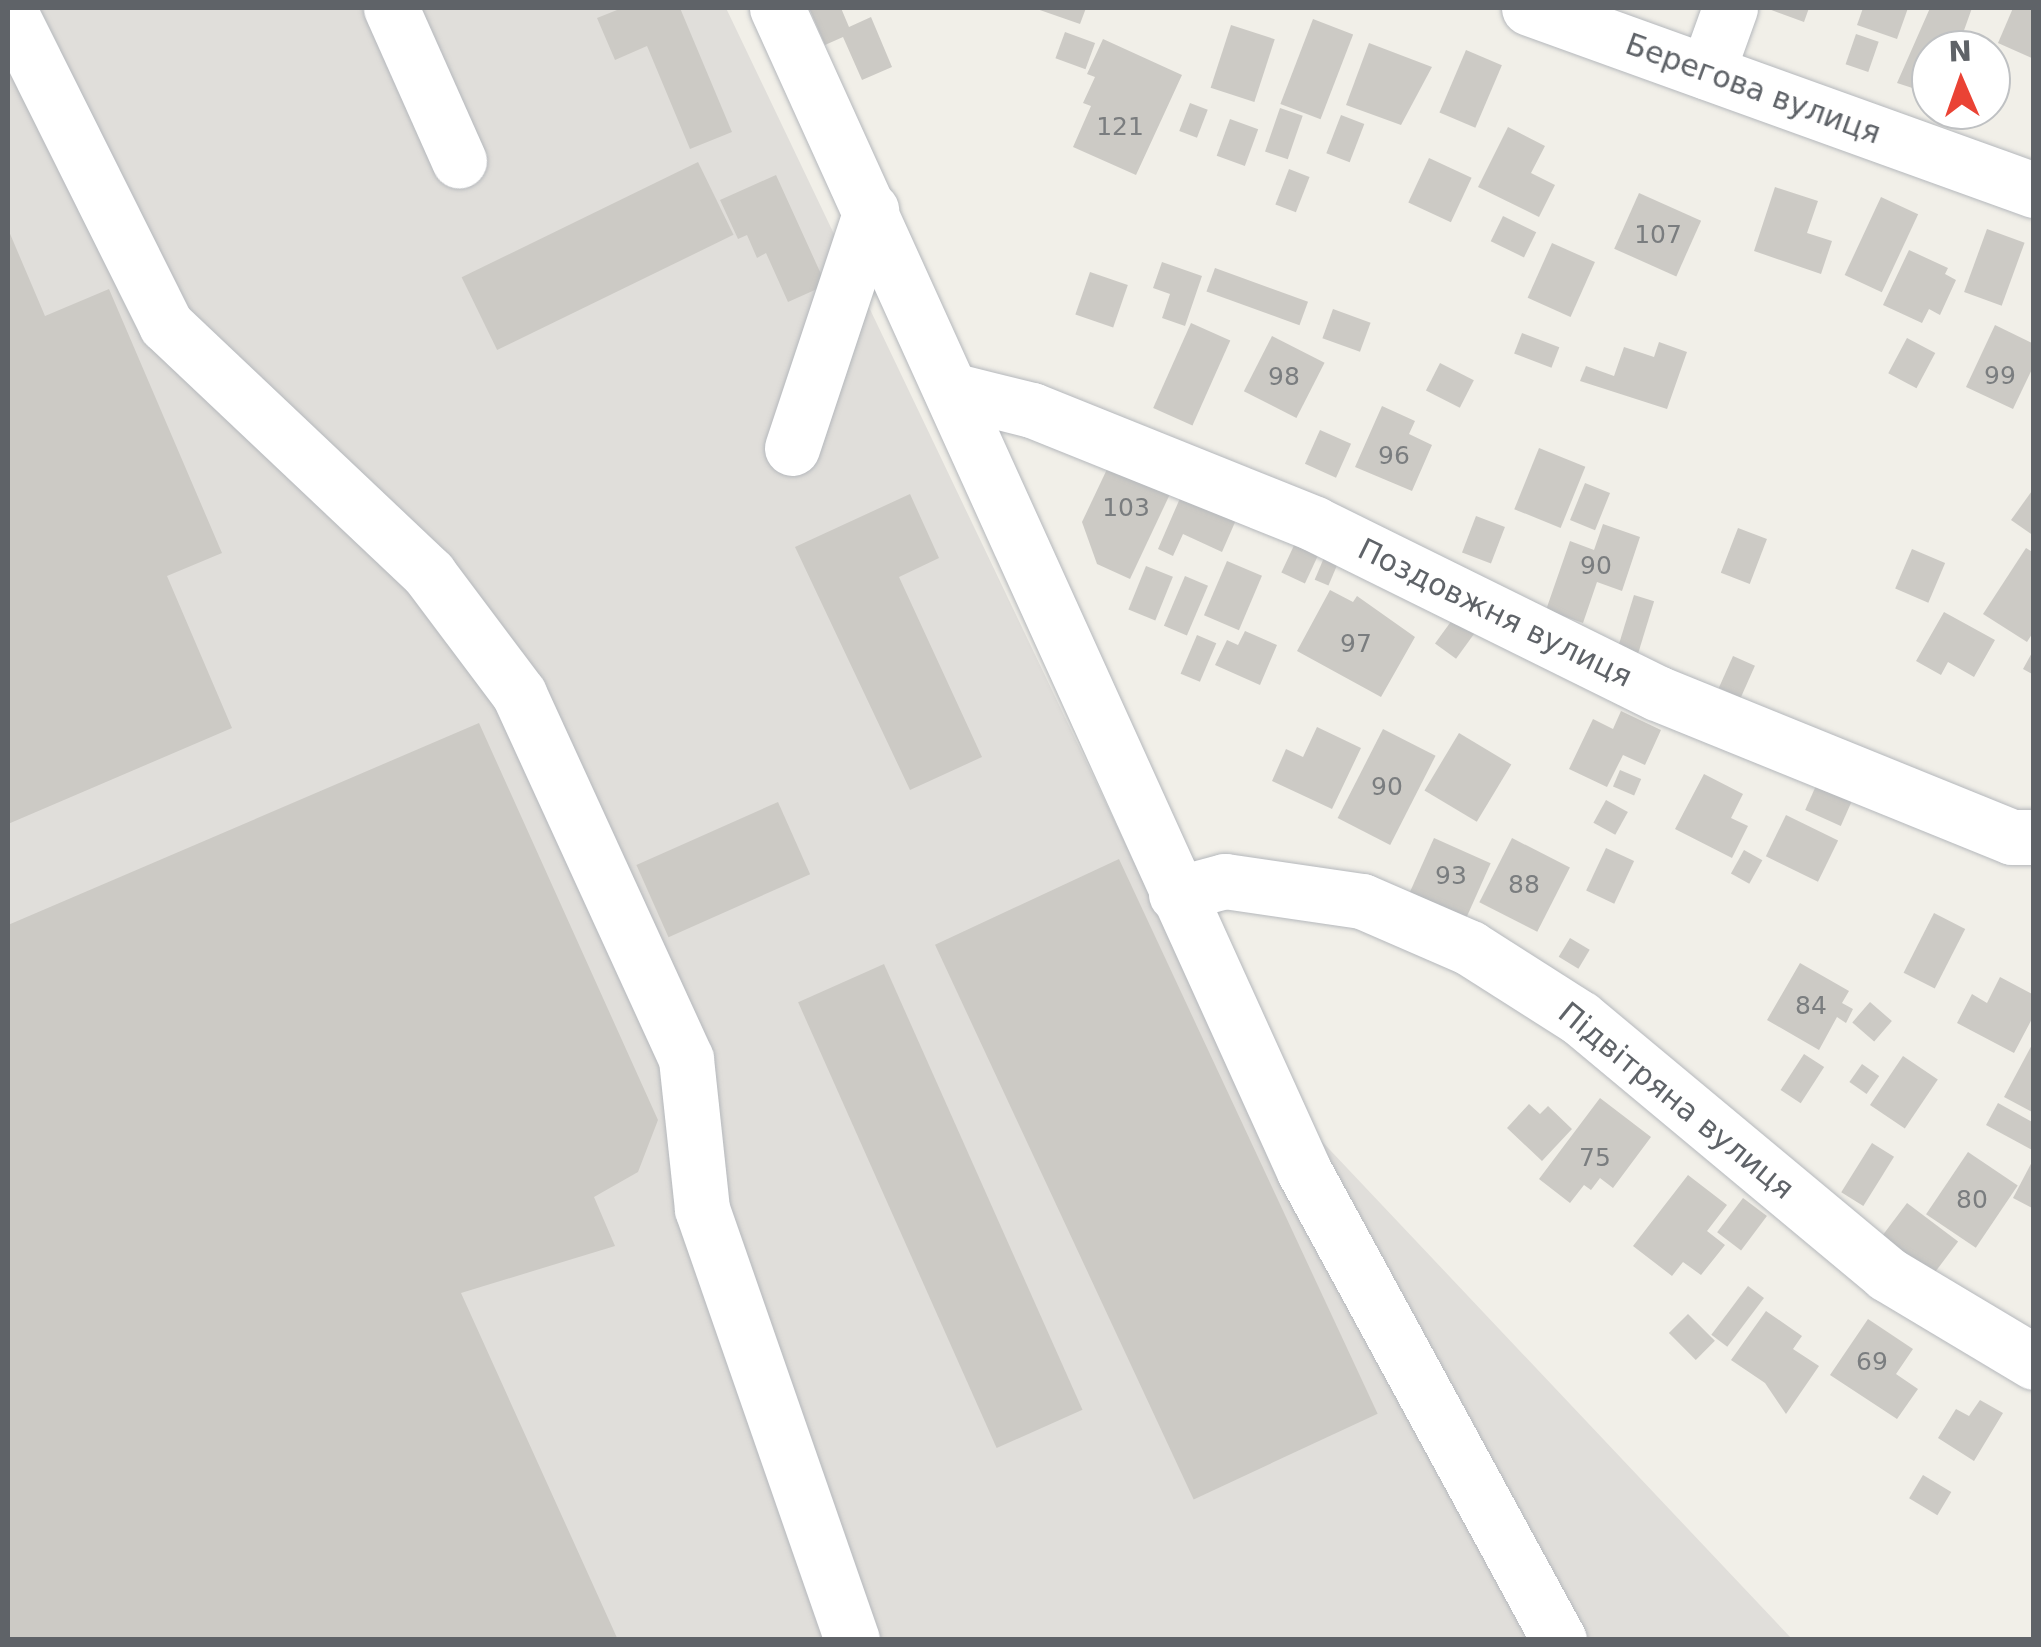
<!DOCTYPE html>
<html>
<head>
<meta charset="utf-8">
<style>
  body { margin:0 }
  #map { position:relative; width:2041px; height:1647px; overflow:hidden; background:#f1efe8; font-family:"DejaVu Sans",sans-serif }
  div>[style] { position:absolute }
  .industrial>* { inset:0; background:#e0deda }
  .building>* { inset:0; background:#cccac5; transform-origin:0 0 }
  .roads { filter:drop-shadow(0 0 2px #b5b8bc) drop-shadow(0 0 2px #b5b8bc) }
  .minor>* { height:55px; margin:-27.5px; padding:0 27.5px; transform-origin:27.5px; border-radius:27.5px; background:#fff }
  span { translate:-50% -50%; white-space:nowrap; text-align:center; line-height:1.15; -webkit-text-stroke:10px #fff; paint-order:stroke }
  .number-label { font-size:25px; color:#7a7d7f }
  .number-label span { -webkit-text-stroke-width:0 }
  .street-label { font-size:30px; color:#5f6368 }
  .frame { position:absolute; inset:0; border:10px solid #5f6368; pointer-events:none }
  .north { position:absolute; left:1911px; top:30px; width:100px; height:100px; box-sizing:border-box; background:#fff; border:2px solid #bfc1c3; border-radius:50%; rotate:358deg; font-size:28px; font-weight:700; line-height:40px; text-align:center; color:#5f6368 }
  .north::after { content:''; display:block; margin:auto; width:35px; height:45px; background:#ea4335; clip-path:polygon(50% 0,100% 100%,50% 72%,0 100%) }
</style>
</head>
<body>
<div id="map">
  <div class="industrial">
    <div style="clip-path:polygon(8px 8px,726px 8px,1212px 1025px,1792px 1639px,8px 1640px)"></div>
  </div>
  <div class="building">
    <div style="clip-path:polygon(622px 8px,680px 8px,732px 132px,690px 149px,647px 46px,615px 60px,597px 18px)"></div>
    <div style="clip-path:polygon(809px 8px,841px 8px,849px 27px,871px 17px,892px 67px,862px 80px,843px 37px,825px 45px)"></div>
    <div style="clip-path:polygon(1034px 8px,1086px 8px,1080px 24px)"></div>
    <div style="clip-path:polygon(1766px 8px,1809px 8px,1804px 22px)"></div>
    <div style="clip-path:polygon(1863px 8px,1908px 8px,1897px 39px,1857px 25px)"></div>
    <div style="clip-path:polygon(1930px 8px,1972px 8px,1957px 50px,1931px 50px,1931px 94px,1897px 83px)"></div>
    <div style="clip-path:polygon(2013px 8px,2034px 10px,2034px 59px,1998px 43px)"></div>
    <div style="left:1313px;top:19px;width:43px;height:91px;rotate:21deg"></div>
    <div style="left:1231px;top:25px;width:46px;height:66px;rotate:18deg"></div>
    <div style="left:1065px;top:32px;width:32px;height:28px;rotate:20deg"></div>
    <div style="left:1856px;top:34px;width:24px;height:32px;rotate:19deg"></div>
    <div style="clip-path:polygon(1103px 39px,1182px 75px,1136px 175px,1073px 147px,1091px 106px,1083px 103px,1095px 77px,1087px 74px)"></div>
    <div style="clip-path:polygon(1369px 43px,1432px 67px,1401px 125px,1346px 105px)"></div>
    <div style="left:1466px;top:50px;width:39px;height:68px;rotate:23deg"></div>
    <div style="left:1190px;top:103px;width:19px;height:30px;rotate:21deg"></div>
    <div style="left:1280px;top:108px;width:24px;height:46px;rotate:19deg"></div>
    <div style="left:1341px;top:115px;width:25px;height:41px;rotate:21deg"></div>
    <div style="left:1230px;top:119px;width:30px;height:39px;rotate:20deg"></div>
    <div style="clip-path:polygon(1508px 127px,1545px 146px,1531px 173px,1555px 185px,1539px 217px,1478px 187px)"></div>
    <div style="left:1429px;top:158px;width:47px;height:49px;rotate:25deg"></div>
    <div style="left:698px;top:162px;width:81px;height:263px;rotate:64deg"></div>
    <div style="left:1289px;top:169px;width:22px;height:38px;rotate:21deg"></div>
    <div style="clip-path:polygon(776px 175px,826px 285px,788px 302px,766px 253px,757px 258px,747px 235px,738px 239px,720px 200px)"></div>
    <div style="clip-path:polygon(1775px 187px,1818px 201px,1807px 233px,1832px 241px,1821px 274px,1754px 251px)"></div>
    <div style="left:1639px;top:193px;width:68px;height:61px;rotate:24deg"></div>
    <div style="left:1881px;top:197px;width:41px;height:86px;rotate:25deg"></div>
    <div style="left:1503px;top:216px;width:37px;height:28px;rotate:26deg"></div>
    <div style="clip-path:polygon(8px 229px,45px 316px,109px 289px,222px 553px,167px 576px,232px 728px,8px 824px)"></div>
    <div style="left:1987px;top:229px;width:40px;height:67px;rotate:20deg"></div>
    <div style="left:1552px;top:243px;width:47px;height:60px;rotate:24deg"></div>
    <div style="clip-path:polygon(1909px 250px,1948px 268px,1945px 274px,1956px 280px,1940px 315px,1929px 309px,1922px 323px,1883px 305px)"></div>
    <div style="clip-path:polygon(1162px 262px,1202px 276px,1185px 326px,1162px 318px,1170px 294px,1153px 288px)"></div>
    <div style="left:1215px;top:268px;width:99px;height:25px;rotate:20deg"></div>
    <div style="left:1090px;top:272px;width:40px;height:45px;rotate:19deg"></div>
    <div style="left:1333px;top:309px;width:40px;height:31px;rotate:20deg"></div>
    <div style="left:1191px;top:323px;width:43px;height:93px;rotate:24deg"></div>
    <div style="clip-path:polygon(1995px 325px,2034px 344px,2034px 365px,2013px 409px,1966px 387px)"></div>
    <div style="left:1522px;top:333px;width:40px;height:22px;rotate:21deg"></div>
    <div style="left:1272px;top:336px;width:59px;height:62px;rotate:27deg"></div>
    <div style="left:1907px;top:338px;width:32px;height:40px;rotate:28deg"></div>
    <div style="clip-path:polygon(1659px 342px,1687px 352px,1667px 409px,1580px 381px,1586px 366px,1614px 376px,1624px 347px,1654px 357px)"></div>
    <div style="left:1440px;top:363px;width:38px;height:31px;rotate:27deg"></div>
    <div style="clip-path:polygon(1382px 406px,1415px 421px,1409px 434px,1432px 445px,1412px 491px,1355px 467px)"></div>
    <div style="left:1320px;top:430px;width:34px;height:37px;rotate:24deg"></div>
    <div style="left:1539px;top:448px;width:50px;height:66px;rotate:22deg"></div>
    <div style="clip-path:polygon(1109px 465px,1170px 494px,1130px 579px,1097px 564px,1082px 522px)"></div>
    <div style="left:1585px;top:483px;width:27px;height:40px;rotate:22deg"></div>
    <div style="clip-path:polygon(2034px 488px,2034px 536px,2011px 520px)"></div>
    <div style="clip-path:polygon(910px 494px,939px 558px,899px 577px,982px 757px,910px 790px,795px 547px)"></div>
    <div style="clip-path:polygon(1181px 496px,1236px 520px,1222px 552px,1183px 534px,1173px 556px,1158px 549px)"></div>
    <div style="left:1476px;top:516px;width:31px;height:39px;rotate:21deg"></div>
    <div style="clip-path:polygon(1603px 524px,1640px 537px,1622px 591px,1597px 582px,1583px 623px,1546px 610px,1570px 541px,1594px 550px)"></div>
    <div style="left:1738px;top:528px;width:31px;height:48px;rotate:21deg"></div>
    <div style="left:1297px;top:539px;width:26px;height:37px;rotate:25deg"></div>
    <div style="clip-path:polygon(2026px 548px,2034px 553px,2034px 631px,2027px 642px,1983px 614px)"></div>
    <div style="left:1912px;top:549px;width:36px;height:43px;rotate:23deg"></div>
    <div style="left:1326px;top:553px;width:15px;height:29px;rotate:23deg"></div>
    <div style="left:1227px;top:561px;width:38px;height:59px;rotate:23deg"></div>
    <div style="left:1146px;top:566px;width:29px;height:47px;rotate:22deg"></div>
    <div style="left:1185px;top:576px;width:25px;height:54px;rotate:23deg"></div>
    <div style="clip-path:polygon(1330px 590px,1353px 602px,1357px 596px,1415px 637px,1381px 697px,1297px 651px)"></div>
    <div style="left:1634px;top:595px;width:21px;height:57px;rotate:17deg"></div>
    <div style="clip-path:polygon(1944px 612px,1995px 640px,1974px 677px,1948px 662px,1941px 675px,1916px 661px)"></div>
    <div style="left:1455px;top:616px;width:26px;height:34px;rotate:36deg"></div>
    <div style="clip-path:polygon(1245px 631px,1277px 645px,1260px 685px,1215px 665px,1227px 640px,1238px 645px)"></div>
    <div style="left:1197px;top:635px;width:21px;height:42px;rotate:23deg"></div>
    <div style="clip-path:polygon(2034px 649px,2034px 675px,2023px 669px)"></div>
    <div style="left:1733px;top:656px;width:24px;height:35px;rotate:24deg"></div>
    <div style="clip-path:polygon(1621px 711px,1661px 730px,1645px 765px,1623px 755px,1607px 787px,1569px 769px,1593px 719px,1613px 729px)"></div>
    <div style="clip-path:polygon(479px 723px,658px 1120px,638px 1172px,594px 1197px,615px 1246px,461px 1293px,618px 1640px,8px 1640px,8px 925px)"></div>
    <div style="clip-path:polygon(1317px 727px,1361px 748px,1332px 809px,1272px 781px,1286px 749px,1303px 757px)"></div>
    <div style="left:1383px;top:729px;width:59px;height:100px;rotate:27deg"></div>
    <div style="left:1459px;top:733px;width:61px;height:67px;rotate:31deg"></div>
    <div style="left:1620px;top:770px;width:23px;height:18px;rotate:23deg"></div>
    <div style="clip-path:polygon(1704px 774px,1743px 794px,1731px 818px,1748px 826px,1732px 858px,1675px 829px)"></div>
    <div style="left:1819px;top:779px;width:39px;height:34px;rotate:24deg"></div>
    <div style="left:1606px;top:800px;width:25px;height:26px;rotate:29deg"></div>
    <div style="left:778px;top:802px;width:79px;height:155px;rotate:66deg"></div>
    <div style="left:1786px;top:815px;width:58px;height:46px;rotate:26deg"></div>
    <div style="left:1434px;top:838px;width:62px;height:60px;rotate:24deg"></div>
    <div style="left:1512px;top:838px;width:65px;height:72px;rotate:27deg"></div>
    <div style="left:1606px;top:848px;width:31px;height:47px;rotate:25deg"></div>
    <div style="left:1744px;top:850px;width:21px;height:27px;rotate:29deg"></div>
    <div style="left:1119px;top:859px;width:612px;height:203px;rotate:65deg"></div>
    <div style="left:1934px;top:913px;width:35px;height:67px;rotate:27deg"></div>
    <div style="left:1570px;top:938px;width:23px;height:22px;rotate:31deg"></div>
    <div style="clip-path:polygon(1800px 963px,1849px 991px,1842px 1003px,1853px 1009px,1846px 1023px,1837px 1017px,1819px 1050px,1767px 1020px)"></div>
    <div style="left:884px;top:964px;width:488px;height:94px;rotate:66deg"></div>
    <div style="clip-path:polygon(2000px 977px,2034px 995px,2034px 1015px,2014px 1053px,1957px 1023px,1972px 994px,1987px 1003px)"></div>
    <div style="left:1870px;top:1002px;width:29px;height:27px;rotate:41deg"></div>
    <div style="clip-path:polygon(2034px 1041px,2034px 1113px,2004px 1097px)"></div>
    <div style="left:1804px;top:1054px;width:24px;height:43px;rotate:33deg"></div>
    <div style="left:1903px;top:1056px;width:42px;height:59px;rotate:34deg"></div>
    <div style="left:1862px;top:1064px;width:21px;height:22px;rotate:35deg"></div>
    <div style="clip-path:polygon(1600px 1098px,1651px 1137px,1613px 1188px,1600px 1178px,1591px 1190px,1584px 1185px,1570px 1203px,1539px 1179px)"></div>
    <div style="clip-path:polygon(1998px 1103px,2034px 1123px,2034px 1151px,1986px 1125px)"></div>
    <div style="clip-path:polygon(1529px 1104px,1540px 1114px,1548px 1106px,1572px 1129px,1542px 1161px,1507px 1128px)"></div>
    <div style="left:1872px;top:1143px;width:26px;height:58px;rotate:32deg"></div>
    <div style="left:1968px;top:1152px;width:60px;height:75px;rotate:34deg"></div>
    <div style="clip-path:polygon(2034px 1158px,2034px 1209px,2013px 1198px)"></div>
    <div style="clip-path:polygon(1688px 1175px,1727px 1205px,1707px 1231px,1725px 1245px,1701px 1275px,1683px 1262px,1672px 1276px,1633px 1246px)"></div>
    <div style="left:1743px;top:1198px;width:30px;height:43px;rotate:37deg"></div>
    <div style="left:1907px;top:1203px;width:64px;height:48px;rotate:37deg"></div>
    <div style="left:1748px;top:1286px;width:20px;height:61px;rotate:37deg"></div>
    <div style="clip-path:polygon(1766px 1311px,1802px 1336px,1793px 1349px,1819px 1366px,1786px 1414px,1765px 1383px,1731px 1360px)"></div>
    <div style="left:1688px;top:1314px;width:38px;height:27px;rotate:45deg"></div>
    <div style="clip-path:polygon(1868px 1319px,1913px 1349px,1896px 1374px,1918px 1389px,1897px 1419px,1830px 1375px)"></div>
    <div style="clip-path:polygon(1980px 1400px,2003px 1413px,1974px 1461px,1938px 1438px,1956px 1409px,1969px 1416px)"></div>
    <div style="left:1923px;top:1475px;width:33px;height:27px;rotate:31deg"></div>
  </div>
  <div class="roads">
    <div class="minor">
      <div style="left:8px;top:8px;width:354px;rotate:63.5deg"></div>
      <div style="left:166px;top:325px;width:362px;rotate:43.4deg"></div>
      <div style="left:429px;top:574px;width:150px;rotate:53.1deg"></div>
      <div style="left:519px;top:694px;width:401px;rotate:65.4deg"></div>
      <div style="left:686px;top:1059px;width:151px;rotate:83.9deg"></div>
      <div style="left:702px;top:1209px;width:456px;rotate:70.8deg"></div>
      <div style="left:391px;top:8px;width:167px;rotate:66deg"></div>
      <div style="left:777px;top:8px;width:1277px;rotate:65.62deg"></div>
      <div style="left:1304px;top:1171px;width:534px;rotate:61.47deg"></div>
      <div style="left:1529px;top:8px;width:537px;rotate:19.82deg"></div>
      <div style="left:1707px;top:72px;width:68px;rotate:-70.2deg"></div>
      <div style="left:955px;top:391px;width:79px;rotate:13.9deg"></div>
      <div style="left:1032px;top:410px;width:305px;rotate:21.9deg"></div>
      <div style="left:1315px;top:524px;width:381px;rotate:26.3deg"></div>
      <div style="left:1657px;top:693px;width:383px;rotate:22.1deg"></div>
      <div style="left:2012px;top:837px;width:22px"></div>
      <div style="left:792px;top:448px;width:251px;rotate:-71.6deg"></div>
      <div style="left:1176px;top:894px;width:51px;rotate:-14.9deg"></div>
      <div style="left:1225px;top:881px;width:138px;rotate:8.3deg"></div>
      <div style="left:1362px;top:901px;width:118px;rotate:23.5deg"></div>
      <div style="left:1470px;top:948px;width:130px;rotate:32.5deg"></div>
      <div style="left:1580px;top:1018px;width:400px;rotate:39.8deg"></div>
      <div style="left:1887px;top:1274px;width:171px;rotate:30.9deg"></div>
    </div>
  </div>
  <div class="number-label">
    <span style="left:1120px;top:127px">121</span>
    <span style="left:1658px;top:235px">107</span>
    <span style="left:2000px;top:376px">99</span>
    <span style="left:1284px;top:377px">98</span>
    <span style="left:1394px;top:456px">96</span>
    <span style="left:1126px;top:508px">103</span>
    <span style="left:1596px;top:566px">90</span>
    <span style="left:1356px;top:644px">97</span>
    <span style="left:1387px;top:787px">90</span>
    <span style="left:1451px;top:876px">93</span>
    <span style="left:1524px;top:885px">88</span>
    <span style="left:1811px;top:1006px">84</span>
    <span style="left:1595px;top:1158px">75</span>
    <span style="left:1972px;top:1200px">80</span>
    <span style="left:1872px;top:1362px">69</span>
  </div>
  <div class="street-label">
    <span style="left:1753px;top:89px;rotate:20deg">Берегова вулиця</span>
    <span style="left:1495px;top:613px;rotate:26deg">Поздовжня вулиця</span>
    <span style="left:1676px;top:1101px;rotate:39deg">Підвітряна вулиця</span>
  </div>
  <div class="frame"></div>
  <div class="north">N</div>
</div>
</body>
</html>
